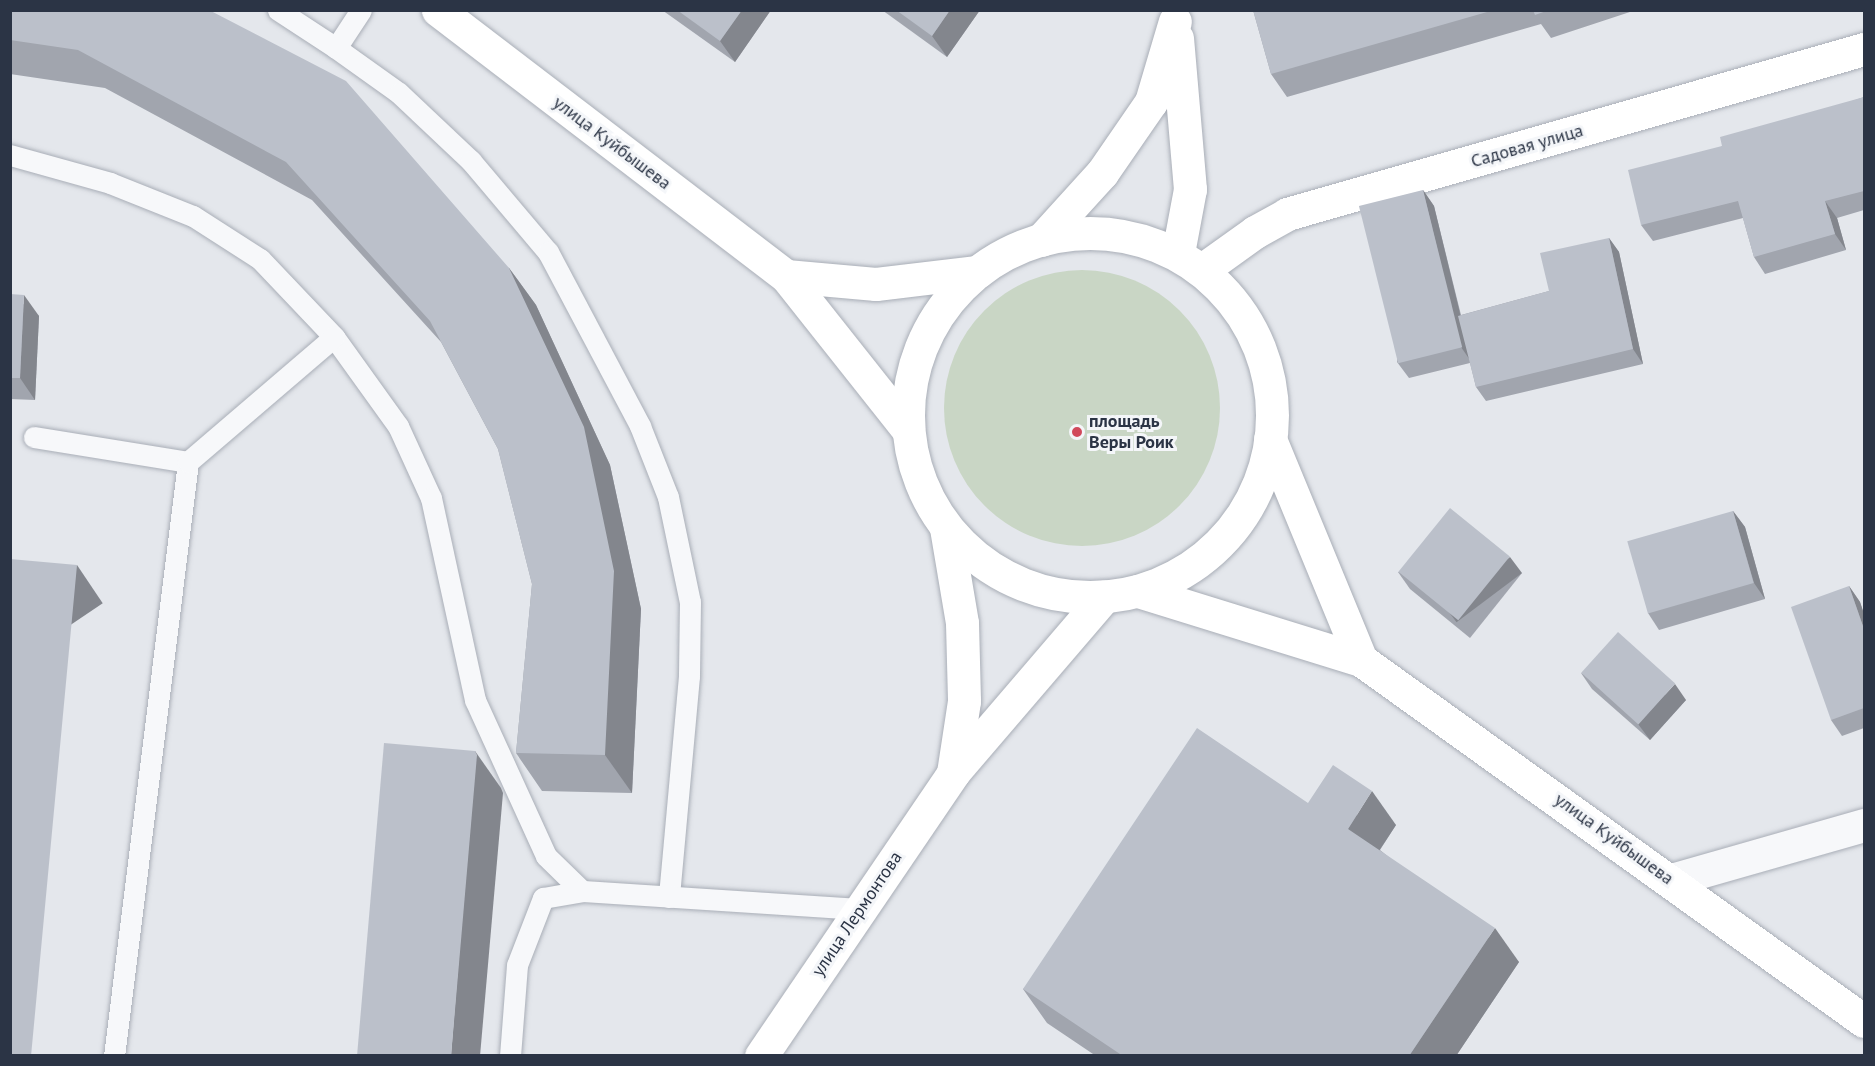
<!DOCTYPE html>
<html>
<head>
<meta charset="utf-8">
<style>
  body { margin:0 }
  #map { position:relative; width:1875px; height:1066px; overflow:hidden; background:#e4e7ec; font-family:"PT Sans",sans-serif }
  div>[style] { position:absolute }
  .green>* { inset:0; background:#c9d6c5 }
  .round { border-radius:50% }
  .roads { filter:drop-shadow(0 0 2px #a9aeb7) drop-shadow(0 0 2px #a9aeb7) }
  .lane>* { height:21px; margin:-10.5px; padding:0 10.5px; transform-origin:10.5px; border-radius:10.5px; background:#f7f8fa }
  .street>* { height:33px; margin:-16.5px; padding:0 16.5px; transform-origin:16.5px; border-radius:16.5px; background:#f7f8fa }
  .secondary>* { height:33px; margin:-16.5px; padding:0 16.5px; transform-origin:16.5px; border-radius:16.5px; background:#fff }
  .secondary>.ring { margin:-16.5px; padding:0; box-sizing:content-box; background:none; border:33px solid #fff; border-radius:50% }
  .wall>* { inset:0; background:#a1a5ae }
  .shaded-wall>* { inset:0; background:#83868d; transform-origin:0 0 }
  .building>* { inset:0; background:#bbc0ca; transform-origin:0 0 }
  .dots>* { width:16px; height:16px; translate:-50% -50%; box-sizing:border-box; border:3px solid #f4f6f9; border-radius:50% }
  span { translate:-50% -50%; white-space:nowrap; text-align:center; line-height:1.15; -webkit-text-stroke:6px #f4f6f9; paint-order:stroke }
  .street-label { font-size:18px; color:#2b3445 }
  .poi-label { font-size:18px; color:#2b3445; font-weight:700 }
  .left { translate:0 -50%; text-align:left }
  .frame { position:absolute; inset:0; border:12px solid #2b3445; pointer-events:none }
</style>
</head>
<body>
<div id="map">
  <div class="green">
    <div class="round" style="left:944px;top:270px;width:276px;height:276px"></div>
  </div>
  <div class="roads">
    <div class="lane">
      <div style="left:278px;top:10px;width:69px;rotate:33.2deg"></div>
      <div style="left:336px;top:48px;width:45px;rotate:-56.7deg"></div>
      <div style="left:336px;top:48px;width:77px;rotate:35.5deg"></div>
      <div style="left:399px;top:93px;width:99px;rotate:43.4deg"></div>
      <div style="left:471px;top:161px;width:119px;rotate:49.8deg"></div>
      <div style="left:548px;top:252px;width:197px;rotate:62.1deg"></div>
      <div style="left:640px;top:426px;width:76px;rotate:68.5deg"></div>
      <div style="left:668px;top:497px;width:107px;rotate:78.2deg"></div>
      <div style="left:690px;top:602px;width:74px;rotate:90.8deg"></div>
      <div style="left:689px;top:676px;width:222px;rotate:95.2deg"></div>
      <div style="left:10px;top:155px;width:104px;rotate:15.6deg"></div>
      <div style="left:110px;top:183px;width:89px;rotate:21.7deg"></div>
      <div style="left:193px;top:216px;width:80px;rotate:32.7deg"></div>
      <div style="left:260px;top:259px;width:108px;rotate:46.5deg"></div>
      <div style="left:334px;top:337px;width:110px;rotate:54.3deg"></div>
      <div style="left:398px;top:426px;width:79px;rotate:65.4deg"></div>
      <div style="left:431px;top:498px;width:207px;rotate:77.7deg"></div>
      <div style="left:475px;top:700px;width:171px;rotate:65.5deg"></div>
      <div style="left:546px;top:856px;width:50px;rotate:44.2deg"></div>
      <div style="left:582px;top:891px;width:279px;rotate:3.7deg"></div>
      <div style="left:34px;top:437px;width:156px;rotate:9.2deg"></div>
      <div style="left:188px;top:462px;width:599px;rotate:97.1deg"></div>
      <div style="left:188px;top:462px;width:192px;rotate:-40.6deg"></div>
      <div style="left:510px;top:1056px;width:91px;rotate:-85.6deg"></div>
      <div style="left:517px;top:965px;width:72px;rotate:-68.8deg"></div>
      <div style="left:543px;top:898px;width:40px;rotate:-10deg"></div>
    </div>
    <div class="street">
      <div style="left:1671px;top:880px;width:201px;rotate:-15.9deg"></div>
    </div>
    <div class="secondary">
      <div style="left:438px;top:10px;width:438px;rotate:37.4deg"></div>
      <div style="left:786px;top:276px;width:196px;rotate:51.6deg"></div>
      <div style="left:1177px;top:38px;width:152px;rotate:85.1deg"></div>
      <div style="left:1190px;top:189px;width:65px;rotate:100.6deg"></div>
      <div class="ring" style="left:908px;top:233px;width:331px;height:331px"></div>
      <div style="left:1041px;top:240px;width:91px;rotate:-47.7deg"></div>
      <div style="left:1102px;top:173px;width:86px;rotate:-55.4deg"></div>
      <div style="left:1151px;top:102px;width:84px;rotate:-73.5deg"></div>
      <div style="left:1202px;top:270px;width:65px;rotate:-35.6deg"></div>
      <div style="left:1255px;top:232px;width:37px;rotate:-29deg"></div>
      <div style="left:1287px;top:214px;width:600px;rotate:-15.96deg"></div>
      <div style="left:786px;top:276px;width:90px;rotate:5.1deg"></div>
      <div style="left:876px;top:284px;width:102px;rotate:-6.8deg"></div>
      <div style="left:1270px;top:439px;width:239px;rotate:67.6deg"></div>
      <div style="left:946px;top:528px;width:96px;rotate:80.4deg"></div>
      <div style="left:962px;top:623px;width:78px;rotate:88.5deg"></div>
      <div style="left:964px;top:701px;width:73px;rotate:98.7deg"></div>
      <div style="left:1138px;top:591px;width:233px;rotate:17.2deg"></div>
      <div style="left:1361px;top:660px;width:619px;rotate:35.67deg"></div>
      <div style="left:761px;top:1056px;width:342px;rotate:-55.8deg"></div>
      <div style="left:953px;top:773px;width:232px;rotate:-49.4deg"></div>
    </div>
  </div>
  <div class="wall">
    <div style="clip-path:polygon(10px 10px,509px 268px,536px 305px,610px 465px,641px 609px,632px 793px,542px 791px,516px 753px,532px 584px,498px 449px,441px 342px,312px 200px,105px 88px,10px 74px)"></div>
    <div style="clip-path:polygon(662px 10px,771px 10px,735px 62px)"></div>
    <div style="clip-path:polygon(882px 10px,980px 10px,947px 57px)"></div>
    <div style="clip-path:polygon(1253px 10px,1636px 10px,1551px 38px,1541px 24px,1287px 97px,1271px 74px)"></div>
    <div style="clip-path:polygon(1864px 97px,1864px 210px,1837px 218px,1846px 250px,1765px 274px,1754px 257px,1743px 218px,1653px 241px,1641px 225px,1722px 146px)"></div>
    <div style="clip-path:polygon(1423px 190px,1434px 206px,1461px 315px,1549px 291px,1609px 238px,1619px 252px,1643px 364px,1486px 401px,1476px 387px,1470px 363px,1409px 378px,1397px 362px)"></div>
    <div style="clip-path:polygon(10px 294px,39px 316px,35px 400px,10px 399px)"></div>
    <div style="clip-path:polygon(1733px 511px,1745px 527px,1765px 599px,1659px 630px,1648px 613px)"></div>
    <div style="clip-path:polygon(1398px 572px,1522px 573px,1470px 638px,1410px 589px)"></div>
    <div style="clip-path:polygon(1849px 586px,1860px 602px,1864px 614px,1864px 728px,1842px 736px,1831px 720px)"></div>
    <div style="clip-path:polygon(1581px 673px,1686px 700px,1650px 740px,1592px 689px)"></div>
    <div style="clip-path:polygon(1308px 803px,1396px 825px,1380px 850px,1519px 962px,1456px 1056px,1096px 1056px,1047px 1023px,1023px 989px)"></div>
  </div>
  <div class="shaded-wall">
    <div style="clip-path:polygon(742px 10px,771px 10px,735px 62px,720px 41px)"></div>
    <div style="clip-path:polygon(950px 10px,980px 10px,947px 57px,932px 36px)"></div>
    <div style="clip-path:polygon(1423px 190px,1434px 206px,1472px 363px,1461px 347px)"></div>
    <div style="clip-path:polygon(1825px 201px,1837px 218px,1846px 250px,1835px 234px)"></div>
    <div style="clip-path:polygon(1609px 238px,1619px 252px,1643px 364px,1633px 349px)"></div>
    <div style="clip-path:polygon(509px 268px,536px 305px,610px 465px,641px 609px,632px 793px,605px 755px)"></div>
    <div style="clip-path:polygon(24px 295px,39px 316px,35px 400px,20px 378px)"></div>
    <div style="clip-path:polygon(1733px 511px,1745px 527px,1765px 599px,1754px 583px)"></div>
    <div style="left:1510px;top:557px;width:20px;height:82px;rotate:53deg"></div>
    <div style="left:77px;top:565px;width:46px;height:493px;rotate:56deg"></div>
    <div style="clip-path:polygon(1849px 586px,1860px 602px,1864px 614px,1864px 629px)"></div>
    <div style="clip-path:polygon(1675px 684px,1686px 700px,1650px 740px,1638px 724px)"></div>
    <div style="clip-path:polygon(475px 751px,501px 788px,503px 793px,480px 1056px,451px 1056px)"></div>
    <div style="clip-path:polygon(1372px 791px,1396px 825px,1371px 863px,1348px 829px)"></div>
    <div style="clip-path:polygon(1495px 928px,1519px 962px,1456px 1056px,1409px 1056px)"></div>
  </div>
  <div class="building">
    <div style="clip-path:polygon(10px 10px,209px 10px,346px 81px,509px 268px,584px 427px,614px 571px,605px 755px,516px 753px,532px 584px,498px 449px,430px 321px,286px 162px,78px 50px,10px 40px)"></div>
    <div style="clip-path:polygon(677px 10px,742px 10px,720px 41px)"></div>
    <div style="clip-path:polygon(896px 10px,950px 10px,932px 36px)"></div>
    <div style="clip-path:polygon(1253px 10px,1494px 10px,1271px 74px)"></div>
    <div style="clip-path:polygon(1533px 10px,1549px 10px,1535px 15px)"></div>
    <div style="clip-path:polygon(1864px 97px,1864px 191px,1825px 201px,1835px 234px,1754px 257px,1738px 201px,1641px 225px,1628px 170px,1722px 146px,1720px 137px)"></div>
    <div style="left:1423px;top:190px;width:162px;height:66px;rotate:76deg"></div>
    <div style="clip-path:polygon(1609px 238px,1633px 349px,1476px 387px,1458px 316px,1549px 291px,1540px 253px)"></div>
    <div style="clip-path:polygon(10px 294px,24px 295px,20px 378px,10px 378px)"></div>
    <div style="left:1450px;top:508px;width:77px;height:82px;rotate:39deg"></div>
    <div style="left:1733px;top:511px;width:75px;height:110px;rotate:74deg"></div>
    <div style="clip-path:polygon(10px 559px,77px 565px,31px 1056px,10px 1056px)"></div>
    <div style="clip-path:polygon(1849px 586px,1864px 629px,1864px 708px,1831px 720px,1791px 607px)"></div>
    <div style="left:1618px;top:632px;width:77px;height:55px;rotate:42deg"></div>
    <div style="clip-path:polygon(1197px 728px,1308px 803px,1333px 765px,1372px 791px,1348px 829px,1495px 928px,1409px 1056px,1123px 1056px,1023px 989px)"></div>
    <div style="clip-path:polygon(384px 743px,475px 751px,477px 755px,451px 1056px,357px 1056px)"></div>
  </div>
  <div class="dots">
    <div style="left:1077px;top:432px;background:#d1495b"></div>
  </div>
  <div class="street-label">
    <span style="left:612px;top:143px;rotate:37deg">улица Куйбышева</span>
    <span style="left:1527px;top:146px;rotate:-16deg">Садовая улица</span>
    <span style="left:1614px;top:839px;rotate:36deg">улица Куйбышева</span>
    <span style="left:857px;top:914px;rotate:-56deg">улица Лермонтова</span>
  </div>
  <div class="poi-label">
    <span class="left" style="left:1089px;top:432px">площадь<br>Веры Роик</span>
  </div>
  <div class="frame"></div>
</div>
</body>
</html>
